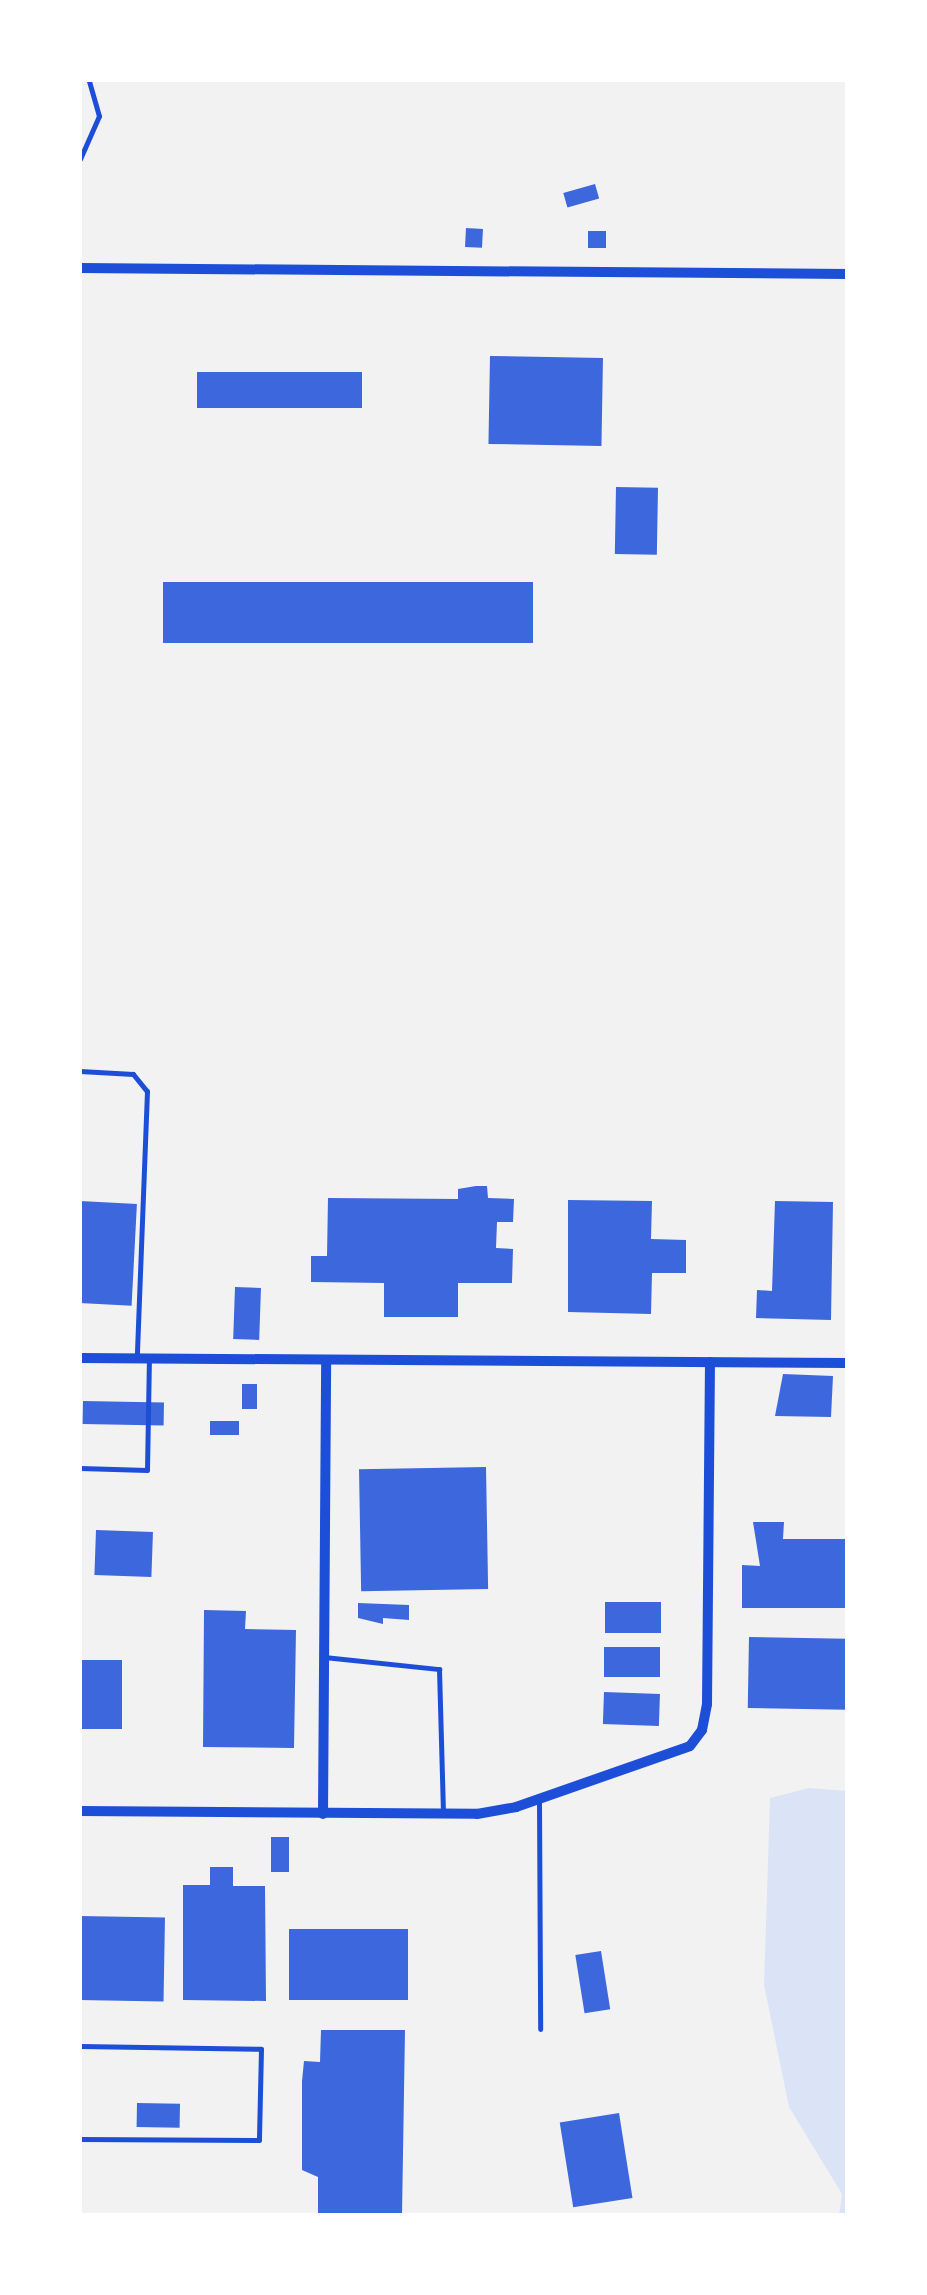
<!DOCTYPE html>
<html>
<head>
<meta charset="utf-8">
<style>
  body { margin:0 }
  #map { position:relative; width:927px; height:2295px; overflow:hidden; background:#f2f2f2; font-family:"Fira Sans Condensed",sans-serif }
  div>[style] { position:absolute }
  .green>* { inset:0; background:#dbe4f7 }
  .building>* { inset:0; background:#3d67dc; transform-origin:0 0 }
  .service>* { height:5px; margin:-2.5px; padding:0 2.5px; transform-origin:2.5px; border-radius:2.5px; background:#1d4ed8 }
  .minor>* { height:10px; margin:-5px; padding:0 5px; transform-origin:5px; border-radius:5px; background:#1d4ed8 }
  span { translate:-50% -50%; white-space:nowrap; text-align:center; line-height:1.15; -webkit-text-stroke:9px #fff; paint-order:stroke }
  .frame { position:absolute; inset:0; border:82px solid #fff; pointer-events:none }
</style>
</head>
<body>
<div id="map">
  <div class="green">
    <div style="clip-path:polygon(809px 1788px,847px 1791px,847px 2215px,839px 2215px,842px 2194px,789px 2107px,764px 1985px,770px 1798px)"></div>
  </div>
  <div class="building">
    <div style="left:595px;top:184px;width:15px;height:33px;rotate:74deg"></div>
    <div style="left:466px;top:228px;width:17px;height:19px;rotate:3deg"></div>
    <div style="left:588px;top:231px;width:18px;height:17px"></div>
    <div style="left:490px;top:356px;width:113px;height:88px;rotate:1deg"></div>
    <div style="left:197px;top:372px;width:165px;height:36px"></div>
    <div style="left:616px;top:487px;width:42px;height:67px;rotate:1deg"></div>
    <div style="left:163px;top:582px;width:370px;height:61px"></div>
    <div style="clip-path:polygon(476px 1186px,487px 1186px,488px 1198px,514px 1199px,513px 1222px,497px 1222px,496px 1248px,513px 1249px,512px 1283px,458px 1283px,458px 1317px,384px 1317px,384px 1283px,311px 1282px,311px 1256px,327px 1256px,328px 1198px,458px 1199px,458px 1189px)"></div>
    <div style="clip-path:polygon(568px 1200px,652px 1201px,651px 1239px,686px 1240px,686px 1273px,652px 1273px,651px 1314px,568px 1312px)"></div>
    <div style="left:80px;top:1201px;width:57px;height:102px;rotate:3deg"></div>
    <div style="clip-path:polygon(775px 1201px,833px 1202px,831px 1320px,756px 1318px,757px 1290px,772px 1291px)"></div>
    <div style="left:235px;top:1287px;width:26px;height:52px;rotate:2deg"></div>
    <div style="clip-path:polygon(783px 1374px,833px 1376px,831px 1417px,775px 1416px)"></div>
    <div style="left:242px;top:1384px;width:15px;height:25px"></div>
    <div style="left:83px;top:1401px;width:81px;height:23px;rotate:1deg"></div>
    <div style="left:210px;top:1421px;width:29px;height:14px"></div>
    <div style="left:486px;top:1467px;width:122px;height:127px;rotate:89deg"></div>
    <div style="clip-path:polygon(753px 1522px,784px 1522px,783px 1539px,847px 1539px,847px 1608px,742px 1608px,742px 1565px,760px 1566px)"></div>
    <div style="left:96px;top:1530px;width:57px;height:45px;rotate:2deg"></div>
    <div style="left:605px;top:1602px;width:56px;height:31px"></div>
    <div style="clip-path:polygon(358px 1603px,409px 1605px,409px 1620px,383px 1618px,383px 1624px,358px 1618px)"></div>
    <div style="clip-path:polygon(204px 1610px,246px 1611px,245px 1629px,296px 1630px,294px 1748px,203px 1747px)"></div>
    <div style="left:749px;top:1637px;width:98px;height:71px;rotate:1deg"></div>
    <div style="left:604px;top:1647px;width:56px;height:30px"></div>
    <div style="left:80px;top:1660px;width:42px;height:69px"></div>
    <div style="left:604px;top:1692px;width:56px;height:32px;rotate:2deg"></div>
    <div style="left:271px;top:1837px;width:18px;height:35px"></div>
    <div style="clip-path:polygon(210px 1867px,233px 1867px,233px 1886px,265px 1886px,266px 2001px,183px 2000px,183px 1885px,210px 1885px)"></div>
    <div style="left:80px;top:1916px;width:85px;height:84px;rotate:1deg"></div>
    <div style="left:289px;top:1929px;width:119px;height:71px"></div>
    <div style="left:601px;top:1951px;width:59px;height:26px;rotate:81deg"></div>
    <div style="clip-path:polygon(321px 2030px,405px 2030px,402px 2215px,318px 2215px,318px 2177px,302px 2170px,302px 2081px,304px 2061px,320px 2062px)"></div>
    <div style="left:137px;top:2103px;width:43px;height:24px;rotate:1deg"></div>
    <div style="left:619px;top:2113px;width:86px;height:60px;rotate:81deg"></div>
  </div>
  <div class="service">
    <div style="left:80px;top:159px;width:47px;rotate:-66.2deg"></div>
    <div style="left:99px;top:116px;width:37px;rotate:-106deg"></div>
    <div style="left:80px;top:1071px;width:53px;rotate:3.2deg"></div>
    <div style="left:133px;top:1074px;width:22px;rotate:51deg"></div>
    <div style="left:147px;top:1091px;width:265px;rotate:92.2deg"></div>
    <div style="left:80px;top:1468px;width:67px;rotate:1.7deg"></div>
    <div style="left:147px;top:1470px;width:110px;rotate:-89deg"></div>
    <div style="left:324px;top:1657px;width:116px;rotate:6deg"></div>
    <div style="left:439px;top:1669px;width:143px;rotate:88.4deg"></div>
    <div style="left:539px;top:1802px;width:227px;rotate:89.7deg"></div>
    <div style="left:80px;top:2046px;width:181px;rotate:0.9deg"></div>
    <div style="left:261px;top:2049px;width:91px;rotate:91.3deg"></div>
    <div style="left:259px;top:2140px;width:179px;rotate:-179.7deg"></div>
  </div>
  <div class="minor">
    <div style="left:80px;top:268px;width:767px;rotate:0.45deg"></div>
    <div style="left:80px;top:1358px;width:767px;rotate:0.37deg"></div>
    <div style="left:80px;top:1811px;width:397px;rotate:0.4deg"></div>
    <div style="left:477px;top:1814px;width:40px;rotate:-10deg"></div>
    <div style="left:516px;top:1807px;width:184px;rotate:-19.3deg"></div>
    <div style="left:690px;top:1746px;width:20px;rotate:-53deg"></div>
    <div style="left:702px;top:1730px;width:26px;rotate:-79deg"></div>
    <div style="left:707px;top:1704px;width:342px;rotate:-89.5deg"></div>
    <div style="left:323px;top:1814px;width:454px;rotate:-89.6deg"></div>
  </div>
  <div class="frame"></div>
</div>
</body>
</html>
